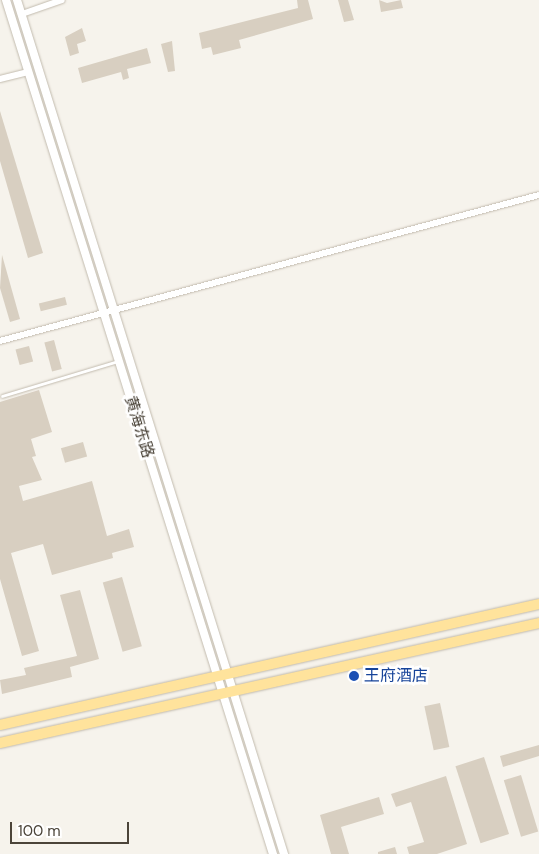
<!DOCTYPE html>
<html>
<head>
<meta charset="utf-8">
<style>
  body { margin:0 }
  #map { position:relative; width:539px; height:854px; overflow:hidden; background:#f6f3ec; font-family:"DM Sans","Noto Sans SC",sans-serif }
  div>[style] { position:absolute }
  .building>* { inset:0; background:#d8cfc1; transform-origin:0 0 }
  .roads { filter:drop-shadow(0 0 1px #c2bbae) drop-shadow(0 0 1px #c2bbae) }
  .service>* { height:3px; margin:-1.5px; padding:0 1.5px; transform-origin:1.5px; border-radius:1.5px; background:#fff }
  .minor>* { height:6px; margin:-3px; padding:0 3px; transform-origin:3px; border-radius:3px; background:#fff }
  .tertiary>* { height:8px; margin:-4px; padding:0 4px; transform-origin:4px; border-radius:4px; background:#fff }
  .primary>* { height:10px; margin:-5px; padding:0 5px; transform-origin:5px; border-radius:5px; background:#ffe39c }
  .dots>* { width:14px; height:14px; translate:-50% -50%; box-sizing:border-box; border:2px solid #fff; border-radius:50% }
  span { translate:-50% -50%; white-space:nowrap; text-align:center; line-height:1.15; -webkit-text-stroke:5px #fff; paint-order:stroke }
  .street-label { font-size:16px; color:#4b4439 }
  .transit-label { font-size:16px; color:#164399 }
  .left { translate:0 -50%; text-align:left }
  .scale { position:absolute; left:10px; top:822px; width:119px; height:22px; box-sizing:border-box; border:2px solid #4b4439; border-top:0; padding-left:6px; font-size:15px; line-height:18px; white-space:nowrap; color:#4b4439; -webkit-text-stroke:4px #fff; paint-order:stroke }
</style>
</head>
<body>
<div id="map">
  <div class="building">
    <div style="clip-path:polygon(297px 0,308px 0,313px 19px,239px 40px,241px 48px,213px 55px,211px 47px,202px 49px,199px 33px,298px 8px)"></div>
    <div style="clip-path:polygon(338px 0,348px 0,354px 20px,344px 22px)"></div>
    <div style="clip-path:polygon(379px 0,387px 3px,401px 0,403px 8px,381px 12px)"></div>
    <div style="clip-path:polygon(82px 28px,86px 41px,77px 44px,79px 53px,70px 56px,65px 37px)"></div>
    <div style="clip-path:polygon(172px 41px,175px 71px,168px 72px,161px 44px)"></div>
    <div style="clip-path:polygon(147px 48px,151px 63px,127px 69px,129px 78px,123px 80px,121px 72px,82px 83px,78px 68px)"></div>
    <div style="clip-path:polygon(0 111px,43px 253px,28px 258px,0 161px)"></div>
    <div style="clip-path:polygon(2px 255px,20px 319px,10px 322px,0 288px)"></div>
    <div style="left:65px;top:297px;width:8px;height:27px;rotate:76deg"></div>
    <div style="left:54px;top:340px;width:30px;height:10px;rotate:75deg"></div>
    <div style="left:29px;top:346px;width:16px;height:14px;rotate:75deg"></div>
    <div style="clip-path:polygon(39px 390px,52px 432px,31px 439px,36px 456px,32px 457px,42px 480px,19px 486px,23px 501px,92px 481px,107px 536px,129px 529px,134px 547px,112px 553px,113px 558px,52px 575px,43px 544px,11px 553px,39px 651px,22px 656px,0 579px,0 402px)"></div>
    <div style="left:83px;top:442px;width:15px;height:23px;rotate:74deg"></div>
    <div style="left:122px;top:577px;width:72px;height:20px;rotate:74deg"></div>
    <div style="clip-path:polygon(80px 590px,99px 659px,70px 667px,72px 677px,2px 694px,0 680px,26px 675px,24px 668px,77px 656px,60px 595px)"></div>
    <div style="left:440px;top:703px;width:45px;height:16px;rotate:78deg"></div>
    <div style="clip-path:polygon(539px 745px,539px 756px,503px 767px,500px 756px)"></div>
    <div style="left:484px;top:757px;width:81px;height:30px;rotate:72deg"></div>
    <div style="left:521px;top:775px;width:59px;height:18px;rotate:73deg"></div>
    <div style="clip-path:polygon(446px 776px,467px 844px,437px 854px,409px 854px,407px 847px,424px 842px,411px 802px,396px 807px,391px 794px)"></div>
    <div style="clip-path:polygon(379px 797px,384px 814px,341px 827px,349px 854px,331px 854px,320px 815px)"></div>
    <div style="clip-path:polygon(395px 847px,397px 854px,378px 854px,378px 852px)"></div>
  </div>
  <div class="roads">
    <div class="service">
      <div style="left:2px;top:396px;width:121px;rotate:-16.8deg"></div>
    </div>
    <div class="minor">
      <div style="left:22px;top:14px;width:42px;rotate:-19.3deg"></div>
      <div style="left:0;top:79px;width:29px;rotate:-14deg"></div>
      <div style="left:0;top:341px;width:558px;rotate:-15.16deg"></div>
    </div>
    <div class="tertiary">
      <div style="left:6px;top:0;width:895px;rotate:72.64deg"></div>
      <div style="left:17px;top:0;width:895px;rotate:72.64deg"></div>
    </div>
    <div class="primary">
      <div style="left:0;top:725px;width:552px;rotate:-12.65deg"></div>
      <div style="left:0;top:743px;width:552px;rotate:-12.55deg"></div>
    </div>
  </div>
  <div class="dots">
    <div style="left:354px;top:676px;background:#1a4fb4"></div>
  </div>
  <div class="street-label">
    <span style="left:139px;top:427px;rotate:73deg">黄海东路</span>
  </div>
  <div class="transit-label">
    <span class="left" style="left:364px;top:676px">王府酒店</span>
  </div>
  <div class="scale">100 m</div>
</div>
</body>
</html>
